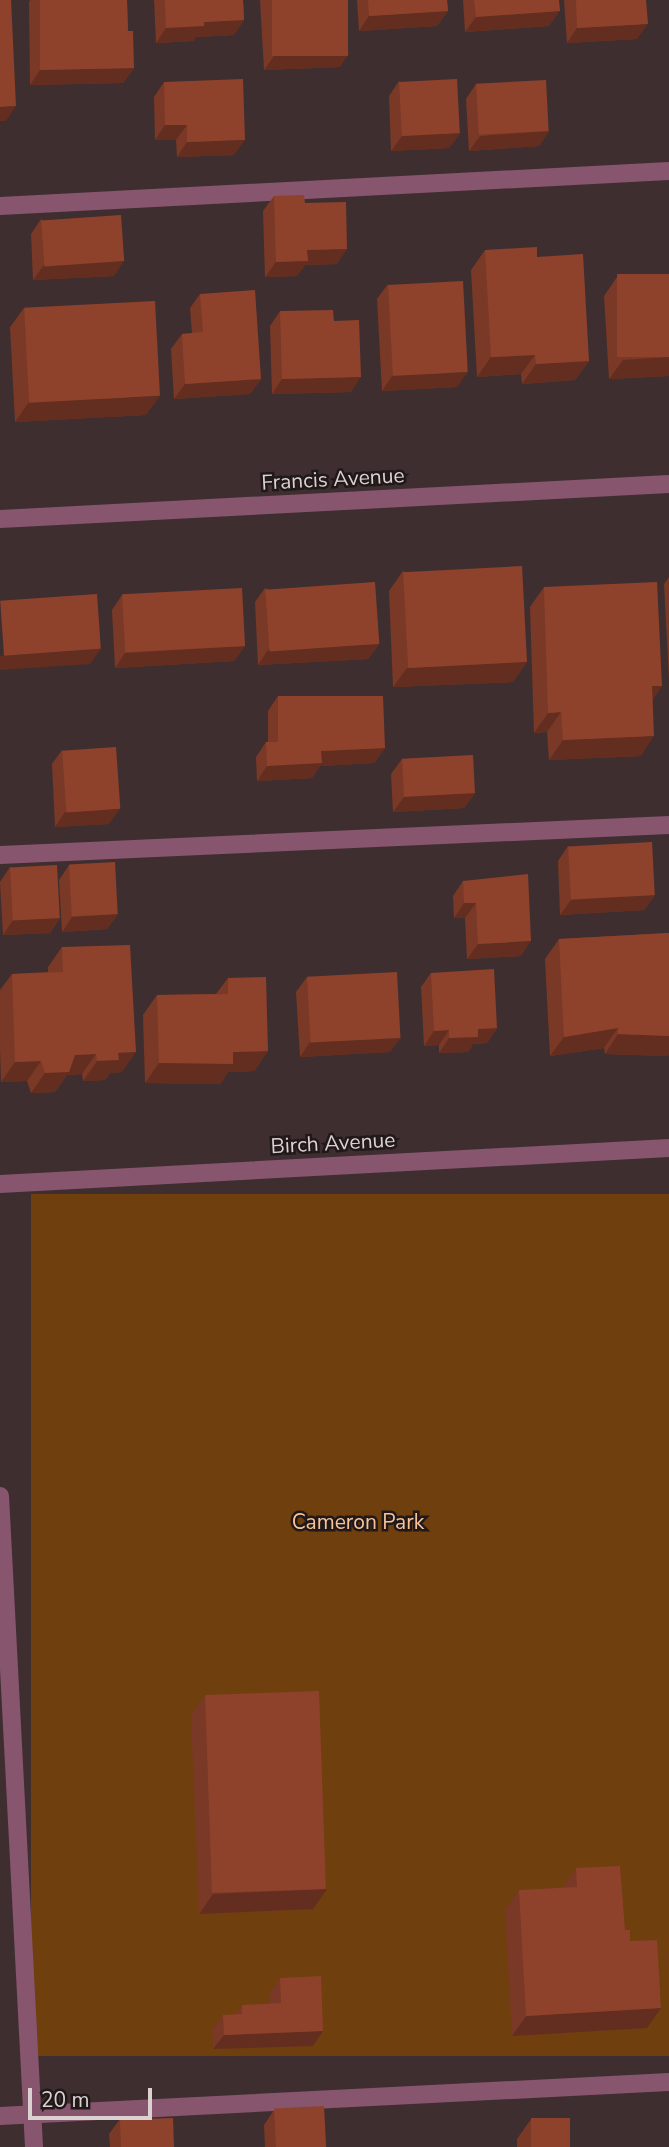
<!DOCTYPE html>
<html>
<head>
<meta charset="utf-8">
<style>
  body { margin:0 }
  #map { position:relative; width:669px; height:2147px; overflow:hidden; background:#3f2e2f; font-family:"Nunito Sans",sans-serif }
  div>[style] { position:absolute }
  .green>* { inset:0; background:#6f3f0d; transform-origin:0 0 }
  .lane>* { height:18px; margin:-9px; padding:0 9px; transform-origin:9px; border-radius:9px; background:#88556e }
  .street>* { height:18px; margin:-9px; padding:0 9px; transform-origin:9px; border-radius:9px; background:#88556e }
  .wall>* { inset:0; background:#7a3926 }
  .shaded-wall>* { inset:0; background:#632e1f }
  .building>* { inset:0; background:#8e422c; transform-origin:0 0 }
  span { translate:-50% -50%; white-space:nowrap; text-align:center; line-height:1.15; -webkit-text-stroke:5px #201819; paint-order:stroke }
  .street-label { font-size:21px; color:#dcd1d1 }
  .park-label { font-size:21px; color:#f8c397 }
  .scale { position:absolute; left:28px; top:2088px; width:124px; height:32px; box-sizing:border-box; border:4px solid #dcd1d1; border-top:0; padding-left:9px; font-size:21px; line-height:24px; white-space:nowrap; color:#dcd1d1; -webkit-text-stroke:5px #201819; paint-order:stroke }
</style>
</head>
<body>
<div id="map">
  <div class="green">
    <div style="left:669px;top:1194px;width:862px;height:638px;rotate:90deg"></div>
  </div>
  <div class="lane">
    <div style="left:0;top:206px;width:670px;rotate:-2.99deg"></div>
    <div style="left:0;top:855px;width:670px;rotate:-2.57deg"></div>
    <div style="left:0;top:2116px;width:670px;rotate:-2.91deg"></div>
  </div>
  <div class="street">
    <div style="left:0;top:519px;width:670px;rotate:-2.99deg"></div>
    <div style="left:0;top:1184px;width:670px;rotate:-3.08deg"></div>
    <div style="left:0;top:1496px;width:652px;rotate:87.01deg"></div>
  </div>
  <div class="wall">
    <div style="clip-path:polygon(30px 0,127px 0,128px 31px,134px 68px,123px 83px,30px 85px,29px 2px)"></div>
    <div style="clip-path:polygon(154px 0,243px 0,244px 20px,234px 35px,196px 37px,193px 41px,156px 43px)"></div>
    <div style="clip-path:polygon(260px 0,348px 0,340px 67px,264px 70px)"></div>
    <div style="clip-path:polygon(357px 0,447px 0,448px 11px,437px 26px,359px 31px)"></div>
    <div style="clip-path:polygon(463px 0,559px 0,549px 26px,465px 32px)"></div>
    <div style="clip-path:polygon(564px 0,646px 0,637px 39px,567px 43px)"></div>
    <div style="clip-path:polygon(399px 81px,460px 133px,449px 148px,391px 151px,389px 96px)"></div>
    <div style="clip-path:polygon(164px 82px,234px 155px,177px 157px,176px 140px,155px 140px,154px 97px)"></div>
    <div style="clip-path:polygon(476px 84px,549px 131px,539px 146px,469px 151px,466px 99px)"></div>
    <div style="clip-path:polygon(274px 196px,305px 203px,337px 264px,305px 265px,297px 276px,265px 277px,263px 211px)"></div>
    <div style="clip-path:polygon(41px 219px,114px 276px,33px 280px,31px 234px)"></div>
    <div style="clip-path:polygon(485px 250px,537px 257px,589px 361px,575px 380px,522px 384px,521px 374px,477px 377px,471px 270px)"></div>
    <div style="clip-path:polygon(669px 274px,669px 376px,609px 379px,604px 296px,617px 277px)"></div>
    <div style="clip-path:polygon(388px 284px,457px 387px,382px 391px,377px 299px)"></div>
    <div style="clip-path:polygon(200px 294px,261px 379px,250px 394px,174px 399px,171px 349px,182px 334px,192px 333px,190px 308px)"></div>
    <div style="clip-path:polygon(24px 308px,146px 415px,15px 422px,10px 327px)"></div>
    <div style="clip-path:polygon(280px 311px,334px 321px,351px 392px,272px 394px,270px 326px)"></div>
    <div style="clip-path:polygon(403px 571px,527px 662px,513px 682px,393px 687px,389px 591px)"></div>
    <div style="clip-path:polygon(669px 577px,669px 679px,664px 584px)"></div>
    <div style="clip-path:polygon(544px 587px,662px 686px,653px 699px,641px 756px,549px 760px,547px 732px,534px 733px,530px 607px)"></div>
    <div style="clip-path:polygon(265px 588px,379px 644px,368px 659px,258px 665px,255px 602px)"></div>
    <div style="clip-path:polygon(122px 595px,245px 646px,234px 661px,115px 668px,112px 610px)"></div>
    <div style="clip-path:polygon(278px 696px,385px 748px,374px 763px,320px 766px,312px 778px,257px 781px,256px 757px,266px 742px,268px 742px,268px 711px)"></div>
    <div style="clip-path:polygon(62px 750px,109px 824px,55px 827px,52px 764px)"></div>
    <div style="clip-path:polygon(402px 759px,475px 793px,464px 808px,393px 812px,391px 774px)"></div>
    <div style="clip-path:polygon(568px 846px,655px 895px,644px 910px,560px 915px,558px 861px)"></div>
    <div style="clip-path:polygon(69px 865px,118px 914px,107px 929px,62px 932px,59px 880px)"></div>
    <div style="clip-path:polygon(10px 867px,60px 918px,50px 933px,3px 935px,0 882px)"></div>
    <div style="clip-path:polygon(463px 881px,521px 956px,467px 959px,465px 918px,454px 918px,453px 896px)"></div>
    <div style="clip-path:polygon(669px 933px,668px 1056px,605px 1054px,604px 1048px,550px 1056px,545px 959px,559px 939px)"></div>
    <div style="clip-path:polygon(62px 947px,122px 1072px,110px 1073px,105px 1080px,83px 1081px,82px 1074px,67px 1075px,55px 1092px,31px 1093px,27px 1081px,1px 1082px,0 1049px,0 990px,12px 974px,48px 972px,48px 967px)"></div>
    <div style="clip-path:polygon(431px 973px,497px 1028px,487px 1043px,473px 1044px,468px 1052px,439px 1053px,439px 1045px,424px 1046px,421px 987px)"></div>
    <div style="clip-path:polygon(307px 977px,390px 1052px,300px 1057px,296px 992px)"></div>
    <div style="clip-path:polygon(228px 978px,268px 1051px,254px 1071px,228px 1072px,220px 1084px,145px 1083px,143px 1015px,157px 995px,216px 994px)"></div>
    <div style="clip-path:polygon(205px 1696px,313px 1909px,199px 1914px,191px 1715px)"></div>
    <div style="clip-path:polygon(576px 1868px,625px 1930px,647px 2028px,512px 2036px,505px 1910px,519px 1890px,563px 1888px)"></div>
    <div style="clip-path:polygon(280px 1978px,313px 2046px,213px 2049px,212px 2030px,223px 2015px,235px 2015px,242px 2005px,270px 2004px,270px 1993px)"></div>
    <div style="clip-path:polygon(274px 2110px,326px 2147px,265px 2147px,264px 2125px)"></div>
    <div style="clip-path:polygon(120px 2119px,174px 2147px,110px 2147px,109px 2134px)"></div>
    <div style="clip-path:polygon(531px 2119px,570px 2147px,517px 2147px,517px 2139px)"></div>
  </div>
  <div class="shaded-wall">
    <div style="clip-path:polygon(448px 11px,437px 26px,359px 31px,369px 16px)"></div>
    <div style="clip-path:polygon(560px 11px,549px 26px,465px 32px,476px 17px)"></div>
    <div style="clip-path:polygon(244px 20px,234px 35px,196px 37px,193px 41px,156px 43px,166px 28px,204px 22px)"></div>
    <div style="clip-path:polygon(648px 24px,637px 39px,567px 43px,577px 28px)"></div>
    <div style="clip-path:polygon(350px 52px,340px 67px,264px 70px,274px 56px)"></div>
    <div style="clip-path:polygon(134px 68px,123px 83px,30px 85px,40px 70px)"></div>
    <div style="clip-path:polygon(16px 106px,6px 121px,0 121px,0 107px)"></div>
    <div style="clip-path:polygon(165px 125px,187px 125px,176px 140px,155px 140px)"></div>
    <div style="clip-path:polygon(549px 131px,539px 146px,469px 151px,480px 136px)"></div>
    <div style="clip-path:polygon(460px 133px,449px 148px,391px 151px,402px 136px)"></div>
    <div style="clip-path:polygon(245px 140px,234px 155px,177px 157px,187px 142px)"></div>
    <div style="clip-path:polygon(347px 249px,337px 264px,305px 265px,297px 276px,265px 277px,276px 262px,307px 250px)"></div>
    <div style="clip-path:polygon(124px 261px,114px 276px,33px 280px,44px 265px)"></div>
    <div style="clip-path:polygon(535px 355px,521px 374px,477px 377px,491px 357px)"></div>
    <div style="clip-path:polygon(669px 357px,669px 376px,609px 379px,623px 360px)"></div>
    <div style="clip-path:polygon(589px 361px,575px 380px,522px 384px,536px 364px)"></div>
    <div style="clip-path:polygon(468px 372px,457px 387px,382px 391px,392px 376px)"></div>
    <div style="clip-path:polygon(361px 377px,351px 392px,272px 394px,282px 379px)"></div>
    <div style="clip-path:polygon(261px 379px,250px 394px,174px 399px,185px 384px)"></div>
    <div style="clip-path:polygon(160px 396px,146px 415px,15px 422px,29px 402px)"></div>
    <div style="clip-path:polygon(379px 644px,368px 659px,258px 665px,268px 650px)"></div>
    <div style="clip-path:polygon(245px 646px,234px 661px,115px 668px,125px 653px)"></div>
    <div style="clip-path:polygon(101px 649px,90px 664px,0 670px,0 656px)"></div>
    <div style="clip-path:polygon(527px 662px,513px 682px,393px 687px,407px 668px)"></div>
    <div style="clip-path:polygon(652px 686px,662px 686px,648px 706px)"></div>
    <div style="clip-path:polygon(561px 712px,547px 732px,534px 733px,548px 713px)"></div>
    <div style="clip-path:polygon(654px 736px,641px 756px,549px 760px,563px 740px)"></div>
    <div style="clip-path:polygon(385px 748px,374px 763px,320px 766px,312px 778px,257px 781px,267px 766px,321px 751px)"></div>
    <div style="clip-path:polygon(475px 793px,464px 808px,393px 812px,404px 797px)"></div>
    <div style="clip-path:polygon(120px 809px,109px 824px,55px 827px,65px 812px)"></div>
    <div style="clip-path:polygon(655px 895px,644px 910px,560px 915px,571px 900px)"></div>
    <div style="clip-path:polygon(464px 903px,476px 903px,465px 918px,454px 918px)"></div>
    <div style="clip-path:polygon(118px 914px,107px 929px,62px 932px,72px 917px)"></div>
    <div style="clip-path:polygon(60px 918px,50px 933px,3px 935px,13px 920px)"></div>
    <div style="clip-path:polygon(531px 941px,521px 956px,467px 959px,478px 944px)"></div>
    <div style="clip-path:polygon(497px 1028px,487px 1043px,473px 1044px,468px 1052px,439px 1053px,449px 1038px,478px 1029px)"></div>
    <div style="clip-path:polygon(618px 1028px,604px 1048px,550px 1056px,564px 1037px)"></div>
    <div style="clip-path:polygon(449px 1030px,439px 1045px,424px 1046px,434px 1031px)"></div>
    <div style="clip-path:polygon(618px 1034px,669px 1036px,669px 1055px,668px 1056px,605px 1054px)"></div>
    <div style="clip-path:polygon(401px 1038px,390px 1052px,300px 1057px,310px 1042px)"></div>
    <div style="clip-path:polygon(268px 1051px,254px 1071px,228px 1072px,220px 1084px,145px 1083px,159px 1063px,233px 1052px)"></div>
    <div style="clip-path:polygon(136px 1052px,122px 1072px,110px 1073px,105px 1080px,83px 1081px,97px 1061px,118px 1053px)"></div>
    <div style="clip-path:polygon(96px 1054px,82px 1074px,67px 1075px,55px 1092px,31px 1093px,45px 1073px,75px 1055px)"></div>
    <div style="clip-path:polygon(41px 1061px,27px 1081px,1px 1082px,15px 1062px)"></div>
    <div style="clip-path:polygon(327px 1889px,313px 1909px,199px 1914px,213px 1894px)"></div>
    <div style="clip-path:polygon(661px 2008px,647px 2028px,512px 2036px,526px 2016px)"></div>
    <div style="clip-path:polygon(323px 2031px,313px 2046px,213px 2049px,224px 2035px)"></div>
  </div>
  <div class="building">
    <div style="clip-path:polygon(0 0,11px 0,16px 106px,0 107px)"></div>
    <div style="clip-path:polygon(40px 0,127px 0,128px 31px,133px 31px,134px 68px,40px 70px)"></div>
    <div style="clip-path:polygon(165px 0,243px 0,244px 20px,204px 22px,204px 26px,166px 28px)"></div>
    <div style="left:272px;top:0;width:76px;height:56px"></div>
    <div style="clip-path:polygon(368px 0,447px 0,448px 11px,369px 16px)"></div>
    <div style="clip-path:polygon(474px 0,559px 0,560px 11px,476px 17px)"></div>
    <div style="clip-path:polygon(576px 0,646px 0,648px 24px,577px 28px)"></div>
    <div style="clip-path:polygon(243px 79px,245px 140px,187px 142px,187px 125px,165px 125px,164px 82px)"></div>
    <div style="left:457px;top:79px;width:54px;height:58px;rotate:87deg"></div>
    <div style="left:546px;top:80px;width:51px;height:70px;rotate:87deg"></div>
    <div style="clip-path:polygon(304px 195px,305px 203px,346px 202px,347px 249px,307px 250px,308px 261px,276px 262px,274px 196px)"></div>
    <div style="left:121px;top:215px;width:46px;height:80px;rotate:86deg"></div>
    <div style="clip-path:polygon(537px 247px,537px 257px,583px 254px,589px 361px,536px 364px,535px 355px,491px 357px,485px 250px)"></div>
    <div style="left:669px;top:274px;width:83px;height:52px;rotate:90deg"></div>
    <div style="left:463px;top:281px;width:91px;height:75px;rotate:87deg"></div>
    <div style="clip-path:polygon(255px 290px,261px 379px,185px 384px,182px 334px,203px 332px,200px 294px)"></div>
    <div style="left:155px;top:301px;width:95px;height:131px;rotate:87deg"></div>
    <div style="clip-path:polygon(333px 310px,334px 321px,359px 320px,361px 377px,282px 379px,280px 311px)"></div>
    <div style="left:522px;top:566px;width:96px;height:119px;rotate:87deg"></div>
    <div style="left:375px;top:582px;width:62px;height:110px;rotate:86deg"></div>
    <div style="clip-path:polygon(657px 582px,662px 686px,652px 686px,654px 736px,563px 740px,561px 712px,548px 713px,544px 587px)"></div>
    <div style="left:242px;top:588px;width:58px;height:120px;rotate:87deg"></div>
    <div style="left:97px;top:594px;width:55px;height:97px;rotate:86deg"></div>
    <div style="clip-path:polygon(278px 696px,383px 696px,385px 748px,321px 751px,322px 763px,267px 766px,266px 742px,278px 742px)"></div>
    <div style="left:116px;top:747px;width:62px;height:54px;rotate:86deg"></div>
    <div style="left:473px;top:755px;width:38px;height:71px;rotate:87deg"></div>
    <div style="left:652px;top:842px;width:53px;height:84px;rotate:87deg"></div>
    <div style="left:115px;top:862px;width:52px;height:46px;rotate:87deg"></div>
    <div style="left:57px;top:865px;width:53px;height:47px;rotate:87deg"></div>
    <div style="clip-path:polygon(528px 874px,531px 941px,478px 944px,476px 903px,464px 903px,463px 881px)"></div>
    <div style="clip-path:polygon(669px 933px,669px 1036px,618px 1034px,618px 1028px,564px 1037px,559px 939px)"></div>
    <div style="clip-path:polygon(130px 945px,136px 1052px,118px 1053px,119px 1060px,97px 1061px,96px 1054px,75px 1055px,69px 1072px,45px 1073px,41px 1061px,15px 1062px,12px 974px,63px 972px,62px 947px)"></div>
    <div style="clip-path:polygon(494px 969px,497px 1028px,478px 1029px,478px 1037px,449px 1038px,449px 1030px,434px 1031px,431px 973px)"></div>
    <div style="left:397px;top:972px;width:66px;height:90px;rotate:87deg"></div>
    <div style="clip-path:polygon(266px 977px,268px 1051px,233px 1052px,233px 1064px,159px 1063px,157px 995px,228px 994px,228px 978px)"></div>
    <div style="left:319px;top:1691px;width:198px;height:114px;rotate:88deg"></div>
    <div style="clip-path:polygon(620px 1866px,625px 1930px,630px 1930px,630px 1941px,657px 1940px,661px 2008px,526px 2016px,519px 1890px,577px 1887px,576px 1868px)"></div>
    <div style="clip-path:polygon(321px 1976px,323px 2031px,224px 2035px,223px 2015px,242px 2014px,242px 2005px,281px 2003px,280px 1978px)"></div>
    <div style="left:324px;top:2106px;width:41px;height:50px;rotate:87deg"></div>
    <div style="left:173px;top:2118px;width:29px;height:53px;rotate:88deg"></div>
    <div style="left:570px;top:2118px;width:29px;height:39px;rotate:90deg"></div>
  </div>
  <div class="street-label">
    <span style="left:333px;top:479px;rotate:-3deg">Francis Avenue</span>
    <span style="left:333px;top:1143px;rotate:-3deg">Birch Avenue</span>
  </div>
  <div class="park-label">
    <span style="left:358px;top:1522px">Cameron Park</span>
  </div>
  <div class="scale">20 m</div>
</div>
</body>
</html>
